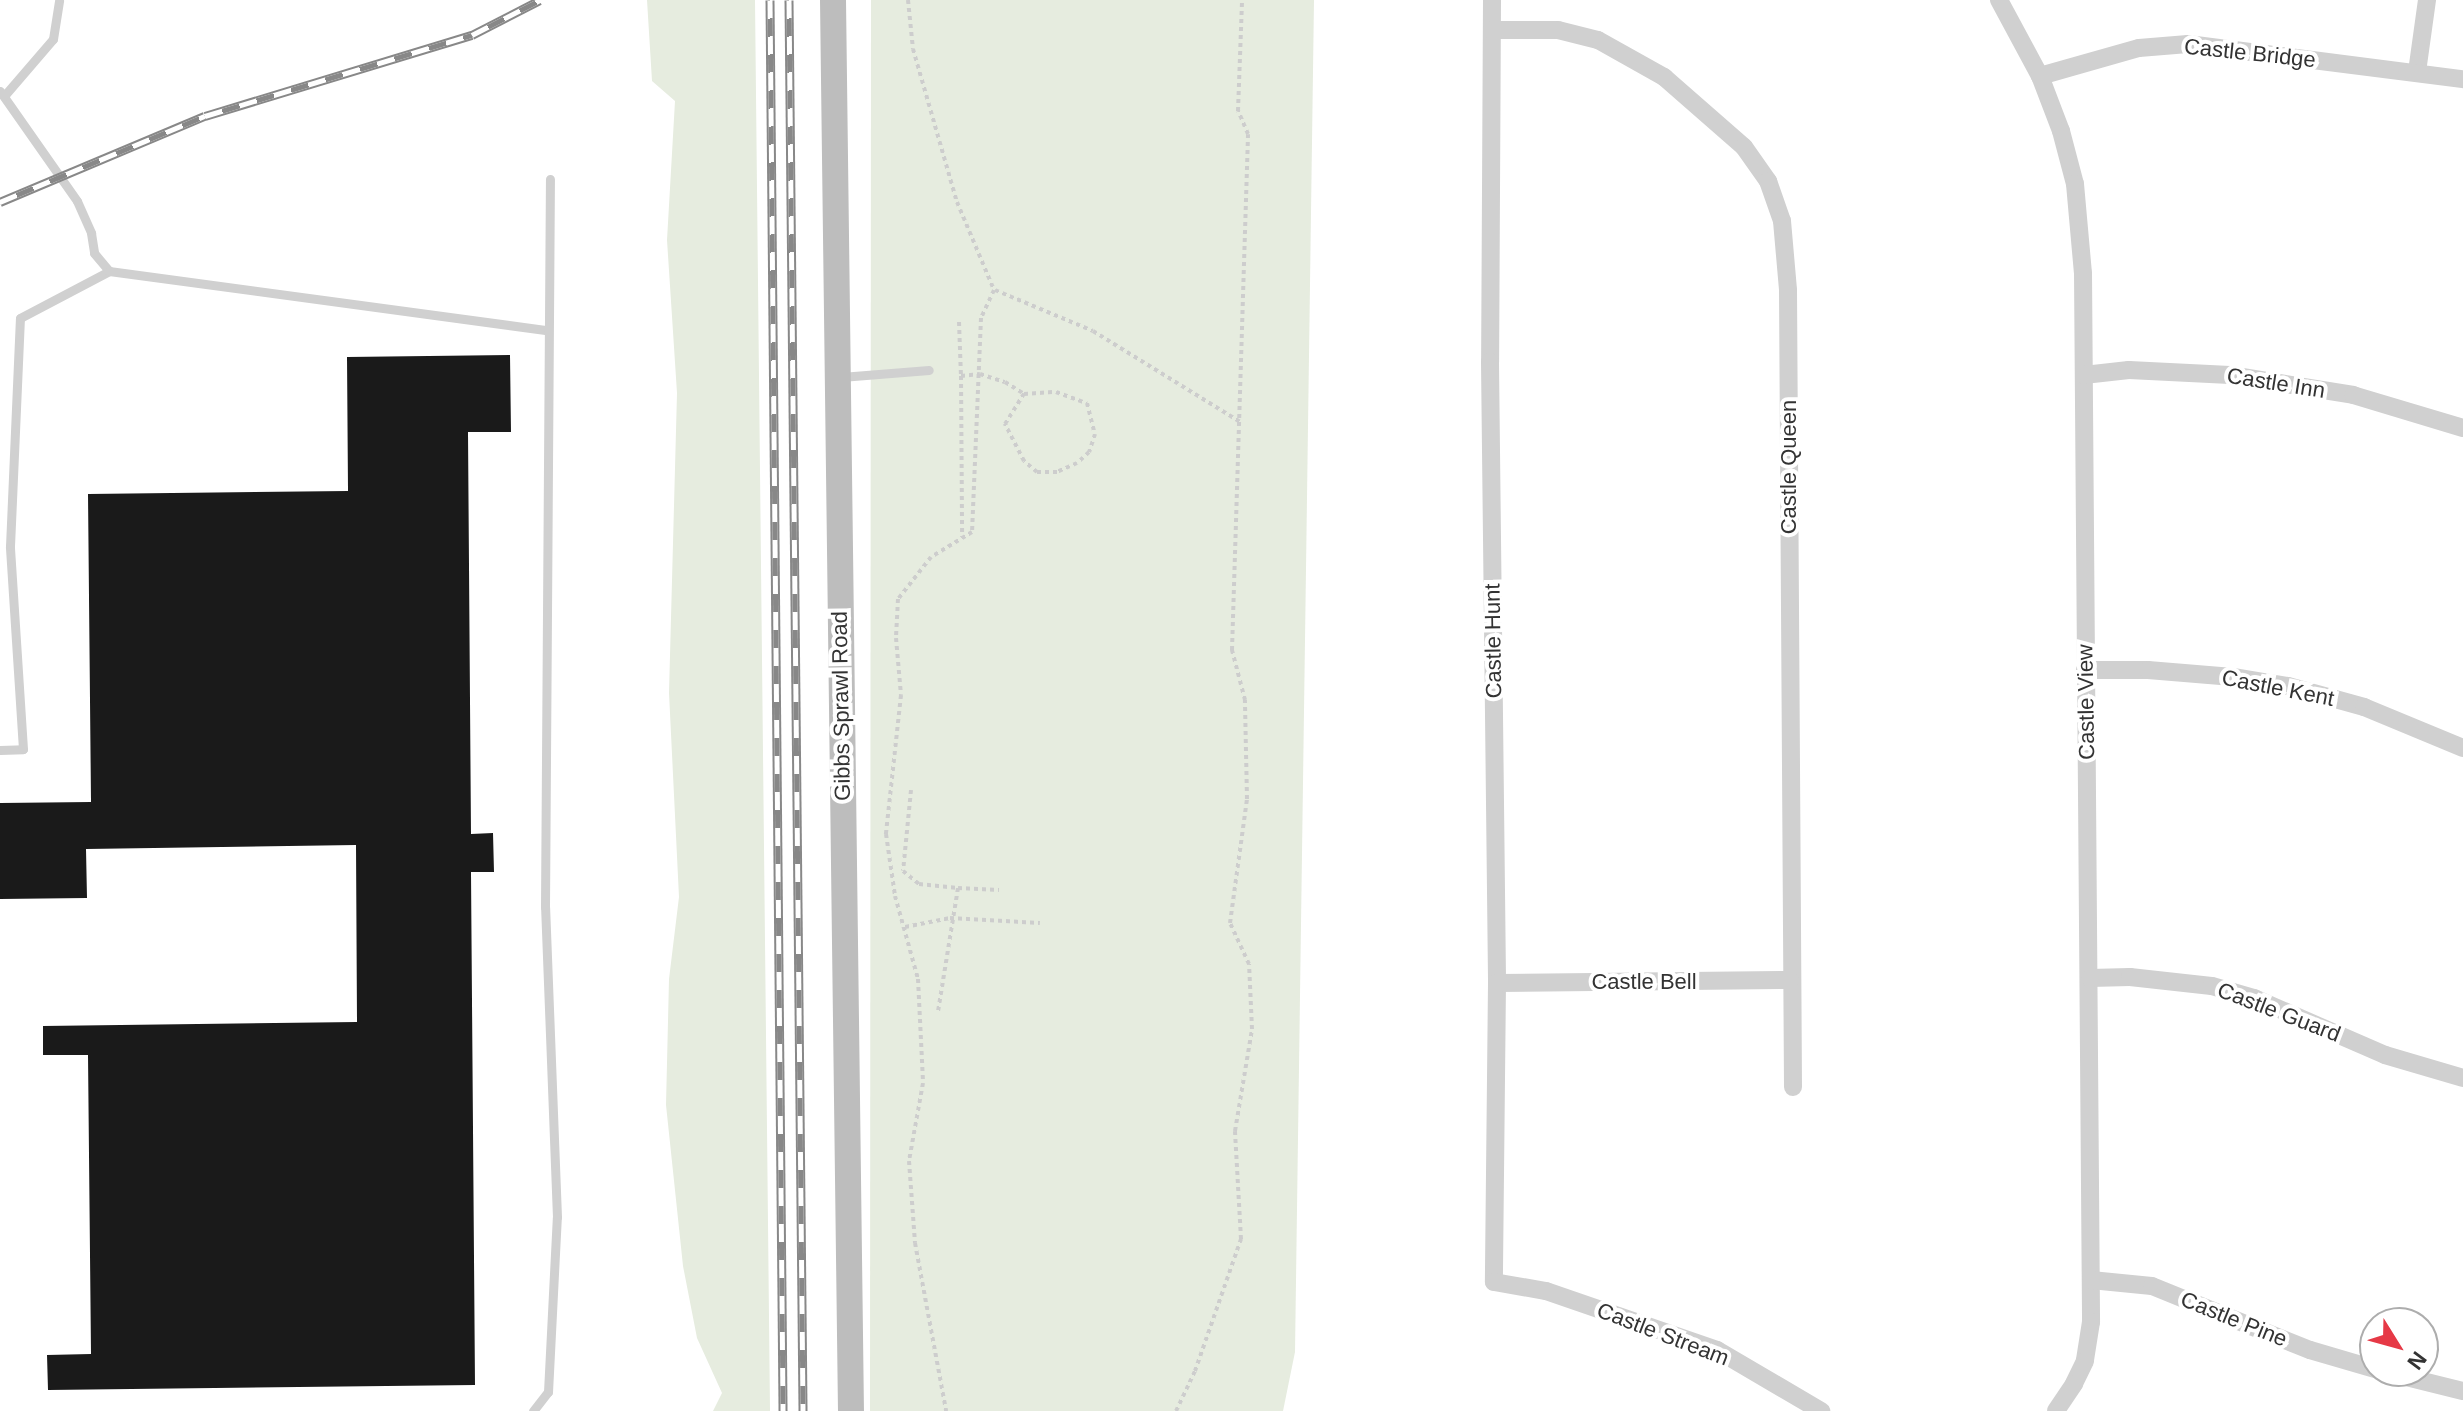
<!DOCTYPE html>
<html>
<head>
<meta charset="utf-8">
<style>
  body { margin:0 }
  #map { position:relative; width:2463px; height:1411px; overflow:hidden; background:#fff; font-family:Arial,sans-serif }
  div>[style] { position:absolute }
  .green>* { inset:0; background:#e6ecdf }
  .building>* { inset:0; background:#1a1a1a }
  .path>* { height:4px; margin-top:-2px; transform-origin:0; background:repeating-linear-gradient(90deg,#cdcdcd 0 4px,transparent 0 8px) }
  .service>* { height:9px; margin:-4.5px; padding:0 4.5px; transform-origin:4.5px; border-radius:4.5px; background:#d0d0d0 }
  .minor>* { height:18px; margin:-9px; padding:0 9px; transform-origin:9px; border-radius:9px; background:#d0d0d0 }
  .secondary>* { height:26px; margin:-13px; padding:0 13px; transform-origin:13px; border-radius:13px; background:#bdbdbd }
  .rail>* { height:9px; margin-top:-4.5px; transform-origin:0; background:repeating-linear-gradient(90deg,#fff 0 18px,#888 0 36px); box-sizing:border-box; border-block:2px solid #888 }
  span { translate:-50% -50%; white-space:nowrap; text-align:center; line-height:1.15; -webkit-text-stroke:8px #fff; paint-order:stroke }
  .street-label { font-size:22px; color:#333 }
  .north { position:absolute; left:2359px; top:1307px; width:80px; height:80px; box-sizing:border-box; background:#fff; border:2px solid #adadad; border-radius:50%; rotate:127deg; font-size:22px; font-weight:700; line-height:32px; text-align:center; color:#333 }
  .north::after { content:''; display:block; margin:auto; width:28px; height:36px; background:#e63946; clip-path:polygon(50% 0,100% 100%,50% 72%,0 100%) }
</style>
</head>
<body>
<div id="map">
  <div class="green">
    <div style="clip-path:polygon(647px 0,755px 0,770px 1411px,713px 1411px,722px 1393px,697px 1338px,683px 1266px,666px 1105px,669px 979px,679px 897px,669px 693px,677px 393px,667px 240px,675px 101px,652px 81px)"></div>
    <div style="clip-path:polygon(871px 0,1314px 0,1295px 1352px,1283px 1411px,870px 1411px)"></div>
  </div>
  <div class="building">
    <div style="clip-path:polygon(510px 355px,511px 432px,468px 432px,471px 834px,493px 833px,494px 872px,471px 872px,475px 1385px,48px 1390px,47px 1355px,91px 1354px,88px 1055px,43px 1055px,43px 1026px,357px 1022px,356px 845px,86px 849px,87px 898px,0 899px,0 803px,91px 802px,88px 494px,348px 491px,347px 357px)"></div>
  </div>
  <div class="path">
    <div style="left:908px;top:0;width:49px;rotate:84.2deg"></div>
    <div style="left:913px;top:49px;width:159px;rotate:74deg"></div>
    <div style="left:957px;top:202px;width:95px;rotate:67.2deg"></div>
    <div style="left:994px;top:290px;width:31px;rotate:115deg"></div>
    <div style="left:981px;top:318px;width:214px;rotate:92.4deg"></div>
    <div style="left:972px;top:532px;width:48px;rotate:148.6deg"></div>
    <div style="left:931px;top:557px;width:53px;rotate:128.2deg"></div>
    <div style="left:898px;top:599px;width:39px;rotate:93deg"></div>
    <div style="left:896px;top:638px;width:57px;rotate:85deg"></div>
    <div style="left:901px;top:695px;width:140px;rotate:96.2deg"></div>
    <div style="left:886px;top:834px;width:63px;rotate:81.7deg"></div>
    <div style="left:895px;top:896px;width:86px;rotate:74.5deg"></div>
    <div style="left:918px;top:979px;width:104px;rotate:87.2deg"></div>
    <div style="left:923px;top:1083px;width:79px;rotate:100.2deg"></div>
    <div style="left:909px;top:1161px;width:82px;rotate:85.8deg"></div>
    <div style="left:915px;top:1243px;width:171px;rotate:79.5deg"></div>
    <div style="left:995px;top:290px;width:106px;rotate:22.7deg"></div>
    <div style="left:1093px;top:331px;width:175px;rotate:31.7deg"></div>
    <div style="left:959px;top:322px;width:54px;rotate:87.9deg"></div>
    <div style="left:961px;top:376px;width:19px;rotate:-6deg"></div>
    <div style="left:980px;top:374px;width:26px;rotate:18deg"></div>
    <div style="left:1005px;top:382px;width:22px;rotate:32deg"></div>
    <div style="left:1024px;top:394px;width:32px;rotate:-4deg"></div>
    <div style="left:1056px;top:392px;width:33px;rotate:20deg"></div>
    <div style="left:1087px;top:403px;width:32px;rotate:76deg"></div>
    <div style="left:1095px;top:434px;width:19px;rotate:108deg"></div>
    <div style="left:1089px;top:452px;width:16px;rotate:137deg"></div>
    <div style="left:1077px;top:463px;width:22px;rotate:156deg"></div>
    <div style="left:1057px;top:472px;width:20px;rotate:180deg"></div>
    <div style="left:1037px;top:472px;width:17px;rotate:-140deg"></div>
    <div style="left:1024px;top:461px;width:42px;rotate:-117.2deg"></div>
    <div style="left:1005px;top:424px;width:36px;rotate:-58deg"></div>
    <div style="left:961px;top:376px;width:161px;rotate:89.6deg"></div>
    <div style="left:911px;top:790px;width:81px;rotate:95.6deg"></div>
    <div style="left:903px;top:871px;width:21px;rotate:39deg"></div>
    <div style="left:919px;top:884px;width:39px;rotate:6deg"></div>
    <div style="left:958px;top:888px;width:125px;rotate:99.2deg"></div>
    <div style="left:958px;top:888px;width:41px;rotate:2.8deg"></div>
    <div style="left:905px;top:927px;width:46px;rotate:-11.3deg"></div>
    <div style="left:950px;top:918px;width:90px;rotate:3.2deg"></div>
    <div style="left:1176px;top:1411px;width:44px;rotate:-64.6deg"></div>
    <div style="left:1195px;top:1371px;width:140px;rotate:-70.8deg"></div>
    <div style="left:1241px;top:1239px;width:108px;rotate:-93.2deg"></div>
    <div style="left:1235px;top:1131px;width:103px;rotate:-80.5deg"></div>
    <div style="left:1252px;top:1029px;width:65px;rotate:-92.6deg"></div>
    <div style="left:1249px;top:964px;width:45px;rotate:-114.9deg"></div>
    <div style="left:1230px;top:923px;width:125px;rotate:-82.2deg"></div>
    <div style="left:1247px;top:799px;width:99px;rotate:-91.2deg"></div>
    <div style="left:1245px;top:700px;width:52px;rotate:-104.6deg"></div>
    <div style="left:1232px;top:650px;width:516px;rotate:-88.22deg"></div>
    <div style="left:1248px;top:134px;width:25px;rotate:-113deg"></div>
    <div style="left:1238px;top:111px;width:111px;rotate:-87.9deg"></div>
  </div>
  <div class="service">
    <div style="left:0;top:91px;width:134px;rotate:55deg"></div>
    <div style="left:77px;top:201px;width:35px;rotate:66deg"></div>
    <div style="left:91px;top:233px;width:20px;rotate:81deg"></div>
    <div style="left:94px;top:253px;width:23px;rotate:50deg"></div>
    <div style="left:4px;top:96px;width:75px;rotate:-49.3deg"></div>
    <div style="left:53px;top:39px;width:39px;rotate:-81deg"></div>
    <div style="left:841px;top:377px;width:88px;rotate:-4.5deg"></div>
    <div style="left:0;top:750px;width:23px;rotate:-2deg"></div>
    <div style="left:23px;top:749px;width:203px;rotate:-93.7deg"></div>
    <div style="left:10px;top:546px;width:228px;rotate:-87.5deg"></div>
    <div style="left:20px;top:318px;width:101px;rotate:-27.8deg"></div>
    <div style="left:109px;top:271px;width:442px;rotate:7.7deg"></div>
    <div style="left:533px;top:1411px;width:24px;rotate:-52deg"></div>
    <div style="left:548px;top:1392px;width:175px;rotate:-87.1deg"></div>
    <div style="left:557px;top:1217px;width:310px;rotate:-92.2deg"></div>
    <div style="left:545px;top:907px;width:728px;rotate:-89.61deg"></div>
  </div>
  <div class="minor">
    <div style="left:1492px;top:0;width:362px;rotate:90.3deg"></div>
    <div style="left:1490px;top:362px;width:621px;rotate:89.35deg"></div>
    <div style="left:1497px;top:983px;width:299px;rotate:90.6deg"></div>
    <div style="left:1494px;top:1282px;width:53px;rotate:9.8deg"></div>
    <div style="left:1546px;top:1291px;width:181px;rotate:19deg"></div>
    <div style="left:1717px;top:1350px;width:121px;rotate:30.4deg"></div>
    <div style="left:1999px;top:0;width:86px;rotate:61.7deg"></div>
    <div style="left:2040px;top:76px;width:59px;rotate:69.1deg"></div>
    <div style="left:2061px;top:131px;width:55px;rotate:75.2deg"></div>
    <div style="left:2075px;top:184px;width:89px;rotate:84.9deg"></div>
    <div style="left:2083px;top:273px;width:1049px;rotate:89.56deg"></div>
    <div style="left:2091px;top:1322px;width:39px;rotate:99deg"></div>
    <div style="left:2085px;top:1361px;width:25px;rotate:116deg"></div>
    <div style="left:2074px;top:1384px;width:32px;rotate:124deg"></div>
    <div style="left:1492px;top:30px;width:66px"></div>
    <div style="left:1558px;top:30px;width:41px;rotate:14deg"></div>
    <div style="left:1598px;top:40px;width:76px;rotate:29.3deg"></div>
    <div style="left:1664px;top:77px;width:106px;rotate:41.2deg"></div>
    <div style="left:1744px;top:147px;width:42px;rotate:54.8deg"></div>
    <div style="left:1768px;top:181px;width:42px;rotate:70.7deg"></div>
    <div style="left:1782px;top:221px;width:69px;rotate:85deg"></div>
    <div style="left:1788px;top:290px;width:797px;rotate:89.64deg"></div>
    <div style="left:2417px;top:72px;width:73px;rotate:-82.1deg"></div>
    <div style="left:2040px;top:76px;width:103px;rotate:-15.8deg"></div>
    <div style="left:2139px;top:48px;width:49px;rotate:-4.7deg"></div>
    <div style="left:2188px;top:44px;width:277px;rotate:7.3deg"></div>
    <div style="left:2084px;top:375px;width:45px;rotate:-6.3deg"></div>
    <div style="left:2129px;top:370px;width:101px;rotate:2.8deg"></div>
    <div style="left:2230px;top:375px;width:125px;rotate:9.2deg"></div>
    <div style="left:2353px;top:395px;width:115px;rotate:16.7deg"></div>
    <div style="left:2085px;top:670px;width:63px"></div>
    <div style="left:2148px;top:670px;width:85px;rotate:4.7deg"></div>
    <div style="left:2233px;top:677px;width:56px;rotate:9.3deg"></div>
    <div style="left:2288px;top:686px;width:79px;rotate:15.4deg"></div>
    <div style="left:2364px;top:707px;width:107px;rotate:22.5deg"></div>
    <div style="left:2090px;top:978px;width:40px;rotate:-1.4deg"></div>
    <div style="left:2130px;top:977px;width:82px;rotate:6.3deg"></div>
    <div style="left:2212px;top:986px;width:44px;rotate:15.9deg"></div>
    <div style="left:2254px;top:998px;width:143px;rotate:23.5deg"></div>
    <div style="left:2385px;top:1055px;width:81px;rotate:16.4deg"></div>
    <div style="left:1497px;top:983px;width:293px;rotate:-0.6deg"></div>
    <div style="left:2091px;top:1280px;width:61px;rotate:5.6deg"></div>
    <div style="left:2152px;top:1286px;width:170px;rotate:22.1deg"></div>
    <div style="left:2310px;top:1350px;width:68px;rotate:16.3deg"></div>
    <div style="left:2382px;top:1371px;width:83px;rotate:13.9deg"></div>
  </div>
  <div class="secondary">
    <div style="left:833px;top:0;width:1411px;rotate:89.27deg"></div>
  </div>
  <div class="rail">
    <div style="left:770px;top:0;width:1411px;rotate:89.47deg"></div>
    <div style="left:789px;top:0;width:1411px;rotate:89.43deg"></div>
    <div style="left:0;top:202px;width:222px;rotate:-22.8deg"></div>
    <div style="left:205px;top:116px;width:279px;rotate:-16.9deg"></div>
    <div style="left:472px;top:35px;width:76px;rotate:-27.2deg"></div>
  </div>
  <div class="street-label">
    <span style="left:2250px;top:53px;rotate:6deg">Castle Bridge</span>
    <span style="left:2276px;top:383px;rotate:9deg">Castle Inn</span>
    <span style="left:1789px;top:467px;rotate:-90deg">Castle Queen</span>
    <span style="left:1493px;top:641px;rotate:-91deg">Castle Hunt</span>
    <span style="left:2278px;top:688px;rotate:11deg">Castle Kent</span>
    <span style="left:2086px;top:702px;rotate:-91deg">Castle View</span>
    <span style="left:841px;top:706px;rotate:-91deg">Gibbs Sprawl Road</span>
    <span style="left:1644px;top:982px">Castle Bell</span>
    <span style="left:2279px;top:1012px;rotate:21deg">Castle Guard</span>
    <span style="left:2234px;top:1319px;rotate:22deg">Castle Pine</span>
    <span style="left:1663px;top:1334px;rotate:21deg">Castle Stream</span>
  </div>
  <div class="north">N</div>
</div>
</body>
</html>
